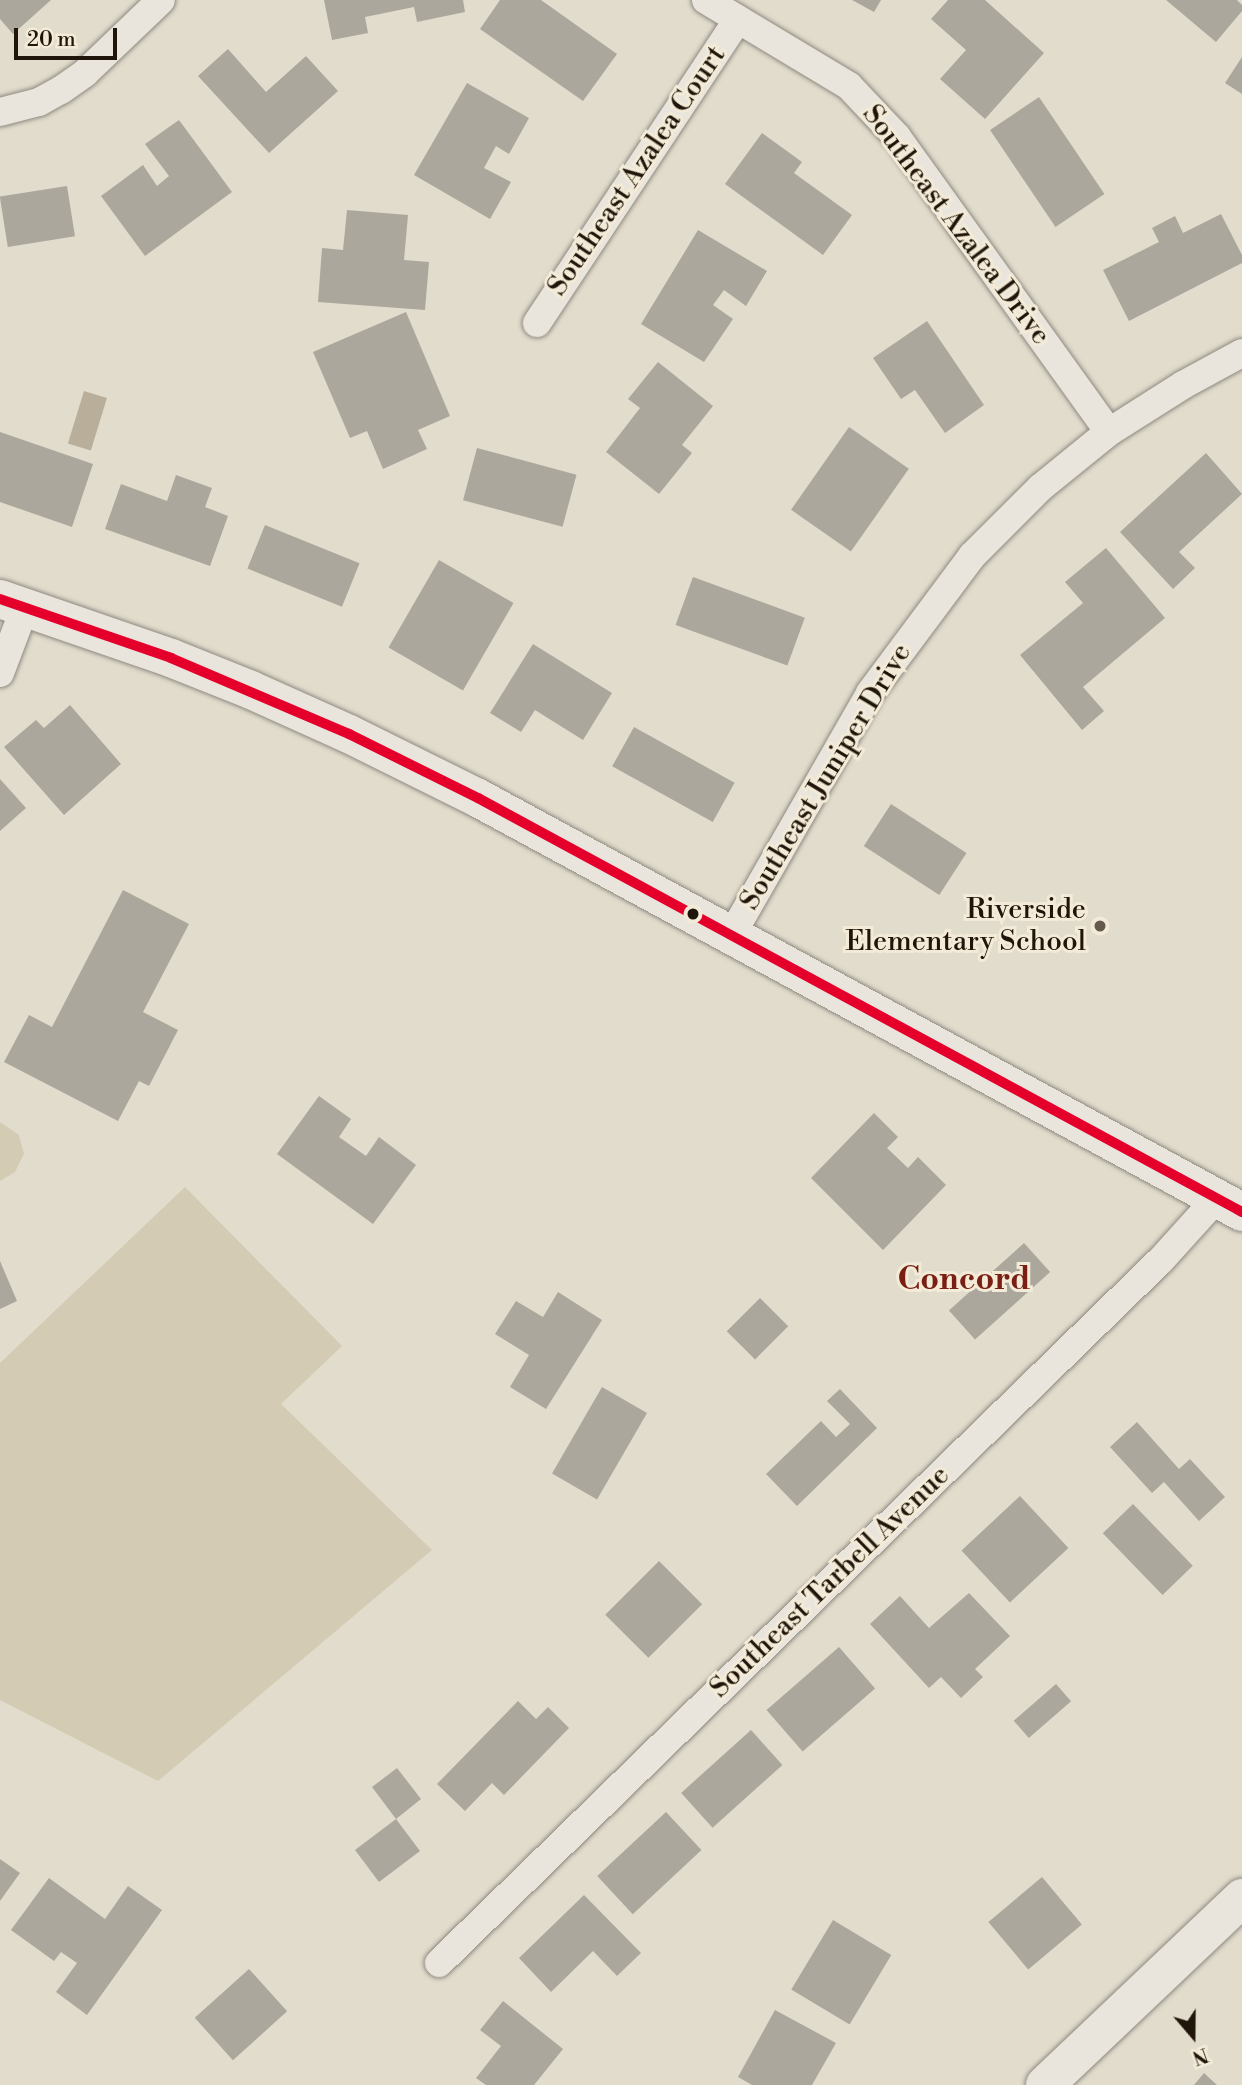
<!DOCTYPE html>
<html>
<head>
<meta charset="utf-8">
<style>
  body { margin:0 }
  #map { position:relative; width:1242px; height:2085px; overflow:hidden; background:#e2dccc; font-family:"Libre Bodoni",serif }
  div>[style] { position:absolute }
  .green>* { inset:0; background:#d4cbb5 }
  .water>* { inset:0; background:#b9ae99; transform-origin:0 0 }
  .building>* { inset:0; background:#aca79c; transform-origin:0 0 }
  .roads { filter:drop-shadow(0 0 2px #8e8a80) drop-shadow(0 0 2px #8e8a80) }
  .street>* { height:28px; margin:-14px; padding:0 14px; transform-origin:14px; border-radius:14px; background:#e9e5dd }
  .secondary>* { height:38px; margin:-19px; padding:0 19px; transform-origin:19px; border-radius:19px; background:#e9e5dd }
  .bus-1>* { height:10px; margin:-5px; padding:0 5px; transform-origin:5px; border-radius:5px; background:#e4002b }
  .dots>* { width:19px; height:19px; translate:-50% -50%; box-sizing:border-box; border:4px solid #f3ebd7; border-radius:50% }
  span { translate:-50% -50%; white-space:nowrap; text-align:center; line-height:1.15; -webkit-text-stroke:6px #f3ebd7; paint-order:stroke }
  .street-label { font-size:28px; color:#20150a }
  .poi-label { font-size:28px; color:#20150a }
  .right { translate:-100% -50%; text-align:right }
  .quarter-label { font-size:32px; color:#7a1f14; font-weight:700 }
  .north { position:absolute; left:1158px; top:2001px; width:70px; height:70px; -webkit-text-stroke:5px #f3ebd7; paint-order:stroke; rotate:160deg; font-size:19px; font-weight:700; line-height:28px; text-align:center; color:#20150a }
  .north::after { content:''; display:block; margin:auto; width:24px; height:32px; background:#20150a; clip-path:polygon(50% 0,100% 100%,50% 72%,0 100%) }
  .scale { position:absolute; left:14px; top:28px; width:103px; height:32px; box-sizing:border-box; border:4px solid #20150a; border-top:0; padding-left:9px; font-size:21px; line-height:24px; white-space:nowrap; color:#20150a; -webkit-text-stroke:5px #f3ebd7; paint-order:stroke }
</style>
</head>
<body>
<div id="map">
  <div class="green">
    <div style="clip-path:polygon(0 1122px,19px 1135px,24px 1154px,15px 1172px,0 1181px)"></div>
    <div style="clip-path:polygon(185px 1187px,342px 1346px,281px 1404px,432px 1550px,158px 1781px,0 1700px,0 1363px)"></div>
  </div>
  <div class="water">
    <div style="left:84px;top:391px;width:24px;height:55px;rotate:17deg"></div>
  </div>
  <div class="building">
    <div style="clip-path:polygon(0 0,51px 0,13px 34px,0 19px)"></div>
    <div style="clip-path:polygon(324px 0,463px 0,465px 12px,417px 22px,414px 7px,365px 17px,368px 33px,332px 40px)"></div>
    <div style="clip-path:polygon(500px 0,541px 0,617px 54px,583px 101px,480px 29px)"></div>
    <div style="clip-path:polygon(852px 0,881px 0,874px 12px)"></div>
    <div style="clip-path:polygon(948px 0,985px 0,1044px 53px,985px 119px,940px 79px,966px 50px,931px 19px)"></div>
    <div style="clip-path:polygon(1166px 0,1237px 0,1242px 5px,1242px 11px,1216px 42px)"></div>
    <div style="clip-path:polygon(228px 49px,266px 92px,306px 56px,338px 91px,269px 153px,198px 76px)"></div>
    <div style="clip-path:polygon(1242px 57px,1242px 94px,1225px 83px)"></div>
    <div style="clip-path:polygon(467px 83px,529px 118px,509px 154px,496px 146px,484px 168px,511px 182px,490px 219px,414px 175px)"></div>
    <div style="left:1039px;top:97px;width:117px;height:59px;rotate:56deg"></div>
    <div style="clip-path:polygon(179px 120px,232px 192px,145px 256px,101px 196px,143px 165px,157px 186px,169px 176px,145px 144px)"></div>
    <div style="clip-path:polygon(762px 133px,802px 162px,794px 173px,852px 215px,823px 255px,725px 184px)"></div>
    <div style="left:67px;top:186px;width:51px;height:68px;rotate:81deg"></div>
    <div style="clip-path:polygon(347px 210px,408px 215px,404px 260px,429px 262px,425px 310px,318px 302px,322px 248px,343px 250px)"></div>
    <div style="clip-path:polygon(1221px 214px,1242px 255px,1242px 263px,1129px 321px,1103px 270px,1159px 242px,1152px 228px,1175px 216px,1183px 233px)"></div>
    <div style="clip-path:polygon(698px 230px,767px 271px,746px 306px,724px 290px,713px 305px,733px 319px,704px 362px,641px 324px)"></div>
    <div style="clip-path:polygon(406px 312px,450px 416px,418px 430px,427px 449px,383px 469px,367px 431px,350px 438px,313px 352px)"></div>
    <div style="clip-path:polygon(927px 321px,984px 405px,945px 433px,915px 390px,901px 399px,873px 358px)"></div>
    <div style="clip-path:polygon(658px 362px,713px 406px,682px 445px,692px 453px,659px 494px,606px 452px,640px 408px,628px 399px)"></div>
    <div style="left:849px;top:427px;width:73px;height:101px;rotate:35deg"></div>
    <div style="clip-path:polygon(0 432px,93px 464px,72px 527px,0 502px)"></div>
    <div style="left:477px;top:448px;width:103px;height:54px;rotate:15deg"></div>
    <div style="clip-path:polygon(1206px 453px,1242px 494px,1179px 552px,1195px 568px,1173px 589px,1120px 532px)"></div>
    <div style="clip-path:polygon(176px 475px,212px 488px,205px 507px,228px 516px,210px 566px,105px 529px,121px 484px,167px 501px)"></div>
    <div style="left:265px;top:525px;width:102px;height:47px;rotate:22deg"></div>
    <div style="clip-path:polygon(1106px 548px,1165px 618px,1083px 687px,1104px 711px,1082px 730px,1020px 655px,1083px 603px,1065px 582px)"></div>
    <div style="left:439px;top:560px;width:86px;height:101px;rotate:30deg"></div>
    <div style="left:693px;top:577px;width:119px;height:51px;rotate:20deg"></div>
    <div style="clip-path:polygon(533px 644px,612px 693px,583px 740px,535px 710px,521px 732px,490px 713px)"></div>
    <div style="clip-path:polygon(70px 705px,121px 764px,64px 815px,4px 747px,36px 720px,44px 728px)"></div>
    <div style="left:634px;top:727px;width:115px;height:45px;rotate:29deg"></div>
    <div style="clip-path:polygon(0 779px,26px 808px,0 831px)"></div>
    <div style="left:891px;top:804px;width:90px;height:50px;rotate:33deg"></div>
    <div style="clip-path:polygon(123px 890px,189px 924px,143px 1012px,178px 1030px,149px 1086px,139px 1081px,118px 1121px,4px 1062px,29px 1015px,52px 1027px)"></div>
    <div style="clip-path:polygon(319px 1096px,351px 1119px,339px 1137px,366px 1156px,379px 1137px,416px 1165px,373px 1224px,277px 1154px)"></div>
    <div style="clip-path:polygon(874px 1113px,898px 1137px,887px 1148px,908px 1168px,918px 1157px,946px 1185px,883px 1250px,811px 1178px)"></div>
    <div style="left:1024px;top:1243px;width:39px;height:101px;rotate:48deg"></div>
    <div style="clip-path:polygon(0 1261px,17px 1301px,0 1309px)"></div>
    <div style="clip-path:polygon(558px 1292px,602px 1320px,546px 1409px,510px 1387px,529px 1355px,495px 1334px,516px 1301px,543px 1317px)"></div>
    <div style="left:760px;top:1298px;width:40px;height:47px;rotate:45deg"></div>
    <div style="left:602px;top:1387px;width:52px;height:100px;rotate:30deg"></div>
    <div style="clip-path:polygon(840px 1389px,877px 1428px,797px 1506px,766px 1474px,821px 1421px,836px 1437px,850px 1424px,827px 1401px)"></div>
    <div style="clip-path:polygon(1137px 1422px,1179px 1469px,1190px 1459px,1225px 1497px,1199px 1521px,1164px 1482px,1152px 1493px,1110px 1447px)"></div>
    <div style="left:1020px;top:1496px;width:71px;height:80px;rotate:47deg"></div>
    <div style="left:1133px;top:1504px;width:86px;height:42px;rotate:46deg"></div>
    <div style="left:659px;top:1561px;width:61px;height:76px;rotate:45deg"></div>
    <div style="clip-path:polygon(969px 1593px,1010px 1636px,975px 1669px,983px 1677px,961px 1698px,941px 1677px,929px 1688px,870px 1624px,900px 1596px,929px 1628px)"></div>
    <div style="left:839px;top:1647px;width:55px;height:96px;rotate:49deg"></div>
    <div style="left:1056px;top:1684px;width:23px;height:56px;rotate:49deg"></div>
    <div style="clip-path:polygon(518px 1701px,536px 1719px,548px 1707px,569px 1728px,504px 1795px,492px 1783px,465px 1811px,437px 1784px)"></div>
    <div style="left:751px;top:1730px;width:47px;height:94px;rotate:48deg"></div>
    <div style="clip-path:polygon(397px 1768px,421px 1799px,396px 1819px,420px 1851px,379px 1882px,355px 1850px,396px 1819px,372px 1787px)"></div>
    <div style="left:666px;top:1812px;width:52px;height:94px;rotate:47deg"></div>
    <div style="clip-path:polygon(0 1859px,20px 1873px,0 1901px)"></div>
    <div style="left:1042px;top:1877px;width:62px;height:70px;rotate:50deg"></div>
    <div style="clip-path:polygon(49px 1878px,105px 1919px,128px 1886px,162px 1910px,87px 2015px,56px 1992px,77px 1963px,61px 1952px,54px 1961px,11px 1930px)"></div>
    <div style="clip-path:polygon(584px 1895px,641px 1953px,617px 1976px,593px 1951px,551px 1992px,519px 1958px)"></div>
    <div style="left:833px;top:1920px;width:68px;height:81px;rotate:31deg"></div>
    <div style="left:249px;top:1969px;width:57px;height:73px;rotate:48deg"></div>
    <div style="clip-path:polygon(503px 2001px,563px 2049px,534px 2085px,486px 2085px,476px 2078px,501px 2046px,480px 2030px)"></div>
    <div style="clip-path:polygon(775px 2010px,836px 2043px,812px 2085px,752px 2085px,738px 2077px)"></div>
    <div style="clip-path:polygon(1204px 2073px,1217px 2085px,1194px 2085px)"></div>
  </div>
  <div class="roads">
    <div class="street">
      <div style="left:706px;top:0;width:167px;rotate:31deg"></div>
      <div style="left:849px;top:86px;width:70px;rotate:46.7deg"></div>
      <div style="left:897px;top:137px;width:363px;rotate:54.3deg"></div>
      <div style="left:0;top:112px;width:40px;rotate:-14.4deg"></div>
      <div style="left:39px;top:102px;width:25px;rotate:-29deg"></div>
      <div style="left:61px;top:90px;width:29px;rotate:-35deg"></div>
      <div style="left:85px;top:73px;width:105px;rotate:-43.8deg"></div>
      <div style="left:537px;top:323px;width:364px;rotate:-56.5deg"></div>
      <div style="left:0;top:673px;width:71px;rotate:-69.3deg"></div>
      <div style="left:731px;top:936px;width:280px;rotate:-60.2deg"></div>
      <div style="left:870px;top:693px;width:171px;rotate:-53.3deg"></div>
      <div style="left:972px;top:556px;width:96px;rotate:-45deg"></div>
      <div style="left:1040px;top:488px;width:89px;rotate:-39.1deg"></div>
      <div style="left:1109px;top:432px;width:88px;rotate:-32.4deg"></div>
      <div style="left:1183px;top:385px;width:67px;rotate:-28.5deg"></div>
      <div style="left:439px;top:1963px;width:1008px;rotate:-44.24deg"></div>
      <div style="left:1161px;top:1260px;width:84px;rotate:-47.9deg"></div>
    </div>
    <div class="secondary">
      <div style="left:0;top:599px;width:181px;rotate:19deg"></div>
      <div style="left:171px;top:658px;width:86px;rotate:21.8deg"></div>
      <div style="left:251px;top:690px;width:107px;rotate:24.2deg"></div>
      <div style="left:349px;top:734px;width:144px;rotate:26.4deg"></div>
      <div style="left:478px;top:798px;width:869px;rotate:28.45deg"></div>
      <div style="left:1045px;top:2085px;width:272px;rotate:-43.5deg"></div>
    </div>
  </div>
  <div class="bus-1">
    <div style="left:0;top:599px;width:181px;rotate:19deg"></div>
    <div style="left:171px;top:658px;width:194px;rotate:23.1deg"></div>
    <div style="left:349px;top:734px;width:144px;rotate:26.4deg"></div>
    <div style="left:478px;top:798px;width:869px;rotate:28.45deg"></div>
  </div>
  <div class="dots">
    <div style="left:693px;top:914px;background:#20150a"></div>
    <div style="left:1100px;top:926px;background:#645b4e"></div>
  </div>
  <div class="street-label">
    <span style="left:637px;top:171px;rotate:-56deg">Southeast Azalea Court</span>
    <span style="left:956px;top:225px;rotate:53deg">Southeast Azalea Drive</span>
    <span style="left:826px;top:777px;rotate:-59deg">Southeast Juniper Drive</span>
    <span style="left:830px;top:1582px;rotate:-44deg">Southeast Tarbell Avenue</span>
  </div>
  <div class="poi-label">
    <span class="right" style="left:1086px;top:926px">Riverside<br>Elementary School</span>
  </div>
  <div class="quarter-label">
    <span style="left:964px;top:1279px">Concord</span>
  </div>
  <div class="north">N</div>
  <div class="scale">20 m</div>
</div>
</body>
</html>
